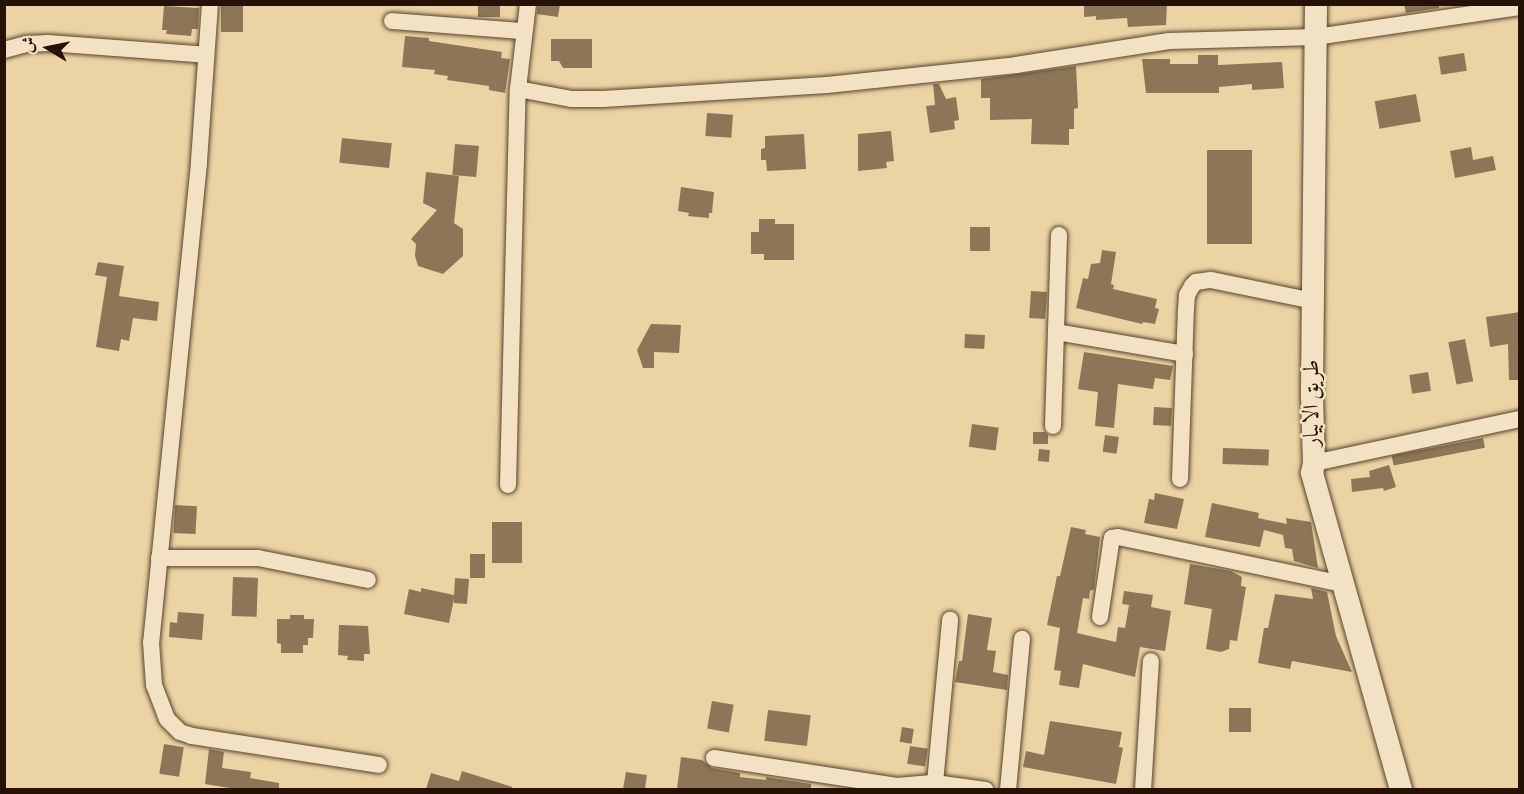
<!DOCTYPE html>
<html>
<head>
<meta charset="utf-8">
<style>
  body { margin:0 }
  #map { position:relative; width:1524px; height:794px; overflow:hidden; background:#ebd3a3; font-family:"Sorts Mill Goudy",Amiri,serif }
  div>[style] { position:absolute }
  .building>* { inset:0; background:#8c7657; transform-origin:0 0 }
  .roads { filter:drop-shadow(0 0 2px #56422c) drop-shadow(0 0 2px #56422c) }
  .street>* { height:16px; margin:-8px; padding:0 8px; transform-origin:8px; border-radius:8px; background:#f2e2c3 }
  .secondary>* { height:22px; margin:-11px; padding:0 11px; transform-origin:11px; border-radius:11px; background:#f2e2c3 }
  span { translate:-50% -50%; white-space:nowrap; text-align:center; line-height:1.15; -webkit-text-stroke:5px #f2e2c3; paint-order:stroke }
  .street-label { font-size:22px; color:#251205 }
  .frame { position:absolute; inset:0; border:6px solid #251205; pointer-events:none }
  .north { position:absolute; left:18px; top:18px; width:60px; height:60px; -webkit-text-stroke:4px #f2e2c3; paint-order:stroke; rotate:280deg; font-size:16px; font-weight:700; line-height:24px; text-align:center; color:#251205 }
  .north::after { content:''; display:block; margin:auto; width:21px; height:27px; background:#251205; clip-path:polygon(50% 0,100% 100%,50% 72%,0 100%) }
</style>
</head>
<body>
<div id="map">
  <div class="building">
    <div style="left:221px;top:4px;width:22px;height:28px"></div>
    <div style="left:478px;top:4px;width:22px;height:13px"></div>
    <div style="clip-path:polygon(538px 4px,560px 4px,558px 17px,537px 14px)"></div>
    <div style="clip-path:polygon(1084px 4px,1167px 4px,1166px 25px,1128px 27px,1127px 18px,1096px 20px,1096px 16px,1084px 17px)"></div>
    <div style="clip-path:polygon(1404px 4px,1439px 4px,1439px 8px,1406px 13px)"></div>
    <div style="clip-path:polygon(164px 6px,199px 8px,198px 29px,192px 29px,191px 36px,166px 34px,167px 30px,162px 30px)"></div>
    <div style="clip-path:polygon(405px 36px,429px 38px,429px 41px,502px 52px,501px 58px,510px 59px,505px 93px,489px 90px,489px 86px,447px 80px,448px 76px,434px 74px,435px 70px,402px 67px)"></div>
    <div style="clip-path:polygon(551px 39px,592px 39px,592px 68px,563px 68px,559px 61px,551px 61px)"></div>
    <div style="left:1464px;top:53px;width:18px;height:26px;rotate:81deg"></div>
    <div style="clip-path:polygon(1198px 55px,1218px 55px,1218px 65px,1282px 62px,1284px 88px,1252px 90px,1252px 84px,1219px 87px,1219px 93px,1146px 93px,1142px 59px,1170px 59px,1170px 64px,1198px 64px)"></div>
    <div style="clip-path:polygon(1076px 66px,1078px 108px,1074px 109px,1074px 129px,1069px 129px,1069px 145px,1031px 144px,1032px 119px,990px 120px,990px 98px,981px 98px,981px 79px)"></div>
    <div style="clip-path:polygon(933px 84px,939px 84px,946px 99px,956px 97px,959px 120px,954px 121px,955px 129px,930px 133px,926px 106px,935px 105px)"></div>
    <div style="left:1416px;top:94px;width:28px;height:42px;rotate:80deg"></div>
    <div style="left:707px;top:113px;width:26px;height:23px;rotate:4deg"></div>
    <div style="clip-path:polygon(891px 131px,894px 161px,886px 162px,887px 168px,858px 171px,858px 134px)"></div>
    <div style="clip-path:polygon(804px 134px,806px 169px,767px 171px,766px 160px,761px 160px,761px 149px,765px 148px,765px 136px)"></div>
    <div style="left:342px;top:138px;width:50px;height:25px;rotate:6deg"></div>
    <div style="left:455px;top:144px;width:24px;height:31px;rotate:5deg"></div>
    <div style="clip-path:polygon(1471px 147px,1473px 160px,1493px 156px,1496px 170px,1455px 178px,1450px 151px)"></div>
    <div style="left:1207px;top:150px;width:45px;height:94px"></div>
    <div style="clip-path:polygon(426px 172px,459px 176px,454px 223px,463px 229px,463px 256px,443px 274px,418px 266px,415px 256px,416px 244px,411px 239px,437px 210px,423px 203px)"></div>
    <div style="clip-path:polygon(681px 187px,714px 192px,712px 213px,709px 213px,709px 218px,688px 216px,689px 213px,678px 211px)"></div>
    <div style="clip-path:polygon(759px 219px,775px 219px,775px 224px,794px 224px,794px 260px,764px 260px,764px 254px,751px 254px,751px 232px,759px 232px)"></div>
    <div style="left:970px;top:227px;width:20px;height:24px"></div>
    <div style="clip-path:polygon(1102px 250px,1116px 252px,1111px 284px,1114px 285px,1113px 289px,1157px 299px,1155px 308px,1159px 309px,1155px 324px,1143px 322px,1142px 324px,1076px 308px,1083px 278px,1088px 279px,1091px 264px,1100px 263px)"></div>
    <div style="clip-path:polygon(98px 262px,124px 266px,119px 296px,159px 302px,157px 321px,133px 318px,129px 341px,121px 339px,119px 351px,96px 347px,107px 277px,95px 275px)"></div>
    <div style="left:1031px;top:291px;width:16px;height:27px;rotate:4deg"></div>
    <div style="clip-path:polygon(1520px 312px,1520px 380px,1509px 380px,1508px 344px,1490px 347px,1486px 317px)"></div>
    <div style="clip-path:polygon(651px 324px,681px 325px,679px 353px,654px 352px,654px 368px,643px 368px,637px 350px)"></div>
    <div style="left:965px;top:334px;width:20px;height:14px;rotate:3deg"></div>
    <div style="left:1465px;top:339px;width:43px;height:17px;rotate:79deg"></div>
    <div style="clip-path:polygon(1084px 352px,1173px 366px,1170px 380px,1155px 378px,1153px 389px,1118px 384px,1114px 428px,1095px 426px,1098px 392px,1078px 389px)"></div>
    <div style="left:1428px;top:372px;width:19px;height:19px;rotate:81deg"></div>
    <div style="left:1154px;top:407px;width:18px;height:18px;rotate:3deg"></div>
    <div style="left:972px;top:424px;width:27px;height:23px;rotate:8deg"></div>
    <div style="clip-path:polygon(1033px 432px,1045px 432px,1048px 435px,1048px 444px,1033px 444px)"></div>
    <div style="left:1105px;top:435px;width:14px;height:17px;rotate:8deg"></div>
    <div style="left:1483px;top:438px;width:10px;height:93px;rotate:79deg"></div>
    <div style="left:1223px;top:448px;width:46px;height:16px;rotate:2deg"></div>
    <div style="left:1039px;top:449px;width:11px;height:12px;rotate:5deg"></div>
    <div style="clip-path:polygon(1389px 465px,1396px 487px,1384px 491px,1383px 488px,1352px 492px,1351px 479px,1370px 477px,1369px 471px)"></div>
    <div style="clip-path:polygon(1155px 493px,1184px 499px,1177px 529px,1144px 523px,1149px 499px,1154px 500px)"></div>
    <div style="clip-path:polygon(1212px 503px,1259px 513px,1258px 518px,1287px 524px,1286px 518px,1311px 522px,1318px 568px,1294px 561px,1292px 549px,1285px 548px,1283px 535px,1264px 530px,1260px 547px,1205px 537px)"></div>
    <div style="left:175px;top:505px;width:22px;height:28px;rotate:3deg"></div>
    <div style="left:492px;top:522px;width:30px;height:41px"></div>
    <div style="clip-path:polygon(1071px 527px,1086px 530px,1085px 534px,1100px 537px,1094px 589px,1090px 591px,1089px 599px,1083px 598px,1077px 633px,1116px 642px,1118px 627px,1125px 628px,1129px 605px,1122px 604px,1124px 591px,1153px 595px,1151px 607px,1171px 611px,1165px 651px,1140px 647px,1135px 677px,1083px 664px,1079px 688px,1059px 685px,1061px 671px,1054px 670px,1060px 628px,1047px 625px,1057px 576px,1060px 576px)"></div>
    <div style="left:470px;top:554px;width:15px;height:24px"></div>
    <div style="clip-path:polygon(1190px 564px,1231px 571px,1242px 577px,1241px 586px,1246px 587px,1237px 641px,1230px 640px,1229px 649px,1221px 652px,1206px 649px,1212px 609px,1184px 604px)"></div>
    <div style="left:233px;top:577px;width:25px;height:39px;rotate:2deg"></div>
    <div style="clip-path:polygon(455px 578px,469px 579px,467px 604px,454px 603px,454px 599px,449px 623px,404px 614px,409px 589px,421px 592px,421px 588px,454px 595px)"></div>
    <div style="clip-path:polygon(1311px 588px,1327px 592px,1336px 636px,1352px 672px,1292px 661px,1290px 669px,1258px 663px,1264px 628px,1268px 628px,1275px 594px,1313px 599px)"></div>
    <div style="clip-path:polygon(178px 612px,204px 614px,202px 640px,169px 637px,170px 622px,177px 623px)"></div>
    <div style="clip-path:polygon(968px 614px,992px 618px,987px 650px,996px 651px,993px 672px,1008px 675px,1007px 690px,955px 682px,959px 661px,962px 661px)"></div>
    <div style="clip-path:polygon(290px 615px,304px 615px,304px 619px,314px 619px,313px 638px,308px 638px,308px 645px,303px 645px,303px 653px,281px 653px,281px 644px,277px 643px,277px 619px,290px 619px)"></div>
    <div style="clip-path:polygon(339px 625px,368px 626px,370px 654px,364px 654px,364px 661px,347px 660px,348px 656px,338px 655px)"></div>
    <div style="left:712px;top:701px;width:22px;height:28px;rotate:10deg"></div>
    <div style="left:1229px;top:708px;width:22px;height:24px"></div>
    <div style="left:768px;top:710px;width:43px;height:31px;rotate:7deg"></div>
    <div style="clip-path:polygon(1050px 721px,1122px 732px,1119px 747px,1123px 748px,1116px 784px,1023px 767px,1026px 751px,1044px 755px)"></div>
    <div style="left:902px;top:727px;width:12px;height:15px;rotate:9deg"></div>
    <div style="left:164px;top:744px;width:20px;height:30px;rotate:9deg"></div>
    <div style="left:910px;top:746px;width:18px;height:18px;rotate:9deg"></div>
    <div style="clip-path:polygon(209px 749px,224px 752px,222px 768px,251px 772px,250px 778px,279px 783px,279px 789px,236px 789px,205px 784px)"></div>
    <div style="clip-path:polygon(681px 757px,702px 760px,712px 768px,740px 773px,740px 777px,766px 780px,766px 777px,811px 784px,811px 789px,677px 789px)"></div>
    <div style="clip-path:polygon(462px 771px,512px 787px,512px 789px,426px 789px,431px 773px,459px 781px)"></div>
    <div style="clip-path:polygon(626px 772px,647px 775px,645px 789px,623px 789px)"></div>
  </div>
  <div class="roads">
    <div class="street">
      <div style="left:210px;top:4px;width:159px;rotate:94deg"></div>
      <div style="left:199px;top:163px;width:481px;rotate:95.7deg"></div>
      <div style="left:151px;top:642px;width:43px;rotate:86deg"></div>
      <div style="left:154px;top:685px;width:36px;rotate:69deg"></div>
      <div style="left:167px;top:719px;width:18px;rotate:45deg"></div>
      <div style="left:180px;top:732px;width:13px;rotate:18deg"></div>
      <div style="left:192px;top:736px;width:189px;rotate:8.8deg"></div>
      <div style="left:392px;top:21px;width:131px;rotate:4.4deg"></div>
      <div style="left:4px;top:50px;width:24px;rotate:-15deg"></div>
      <div style="left:27px;top:44px;width:21px;rotate:-3deg"></div>
      <div style="left:48px;top:43px;width:158px;rotate:4.3deg"></div>
      <div style="left:518px;top:89px;width:55px;rotate:10.5deg"></div>
      <div style="left:572px;top:99px;width:31px"></div>
      <div style="left:603px;top:99px;width:224px;rotate:-3.6deg"></div>
      <div style="left:827px;top:85px;width:190px;rotate:-6deg"></div>
      <div style="left:1016px;top:65px;width:155px;rotate:-8.9deg"></div>
      <div style="left:1169px;top:41px;width:147px;rotate:-1.6deg"></div>
      <div style="left:1316px;top:37px;width:206px;rotate:-8.4deg"></div>
      <div style="left:1056px;top:332px;width:131px;rotate:9.7deg"></div>
      <div style="left:1053px;top:426px;width:191px;rotate:-88.2deg"></div>
      <div style="left:1314px;top:463px;width:211px;rotate:-12.1deg"></div>
      <div style="left:1180px;top:479px;width:170px;rotate:-88deg"></div>
      <div style="left:1186px;top:309px;width:14px;rotate:-86deg"></div>
      <div style="left:1187px;top:295px;width:10px;rotate:-61deg"></div>
      <div style="left:1192px;top:286px;width:6px;rotate:-45deg"></div>
      <div style="left:1196px;top:282px;width:15px;rotate:-8deg"></div>
      <div style="left:1211px;top:280px;width:104px;rotate:11.6deg"></div>
      <div style="left:508px;top:485px;width:396px;rotate:-88.6deg"></div>
      <div style="left:518px;top:89px;width:86px;rotate:-83.3deg"></div>
      <div style="left:159px;top:558px;width:99px"></div>
      <div style="left:258px;top:558px;width:112px;rotate:11.3deg"></div>
      <div style="left:1100px;top:617px;width:75px;rotate:-81.5deg"></div>
      <div style="left:1111px;top:543px;width:5px;rotate:-79deg"></div>
      <div style="left:1112px;top:538px;width:6px;rotate:-9deg"></div>
      <div style="left:1118px;top:537px;width:229px;rotate:11.8deg"></div>
      <div style="left:714px;top:758px;width:185px;rotate:8.7deg"></div>
      <div style="left:897px;top:786px;width:38px;rotate:-5deg"></div>
      <div style="left:935px;top:783px;width:51px;rotate:7.8deg"></div>
      <div style="left:935px;top:783px;width:164px;rotate:-84.7deg"></div>
      <div style="left:1008px;top:790px;width:152px;rotate:-84.7deg"></div>
      <div style="left:1143px;top:790px;width:129px;rotate:-86.5deg"></div>
    </div>
    <div class="secondary">
      <div style="left:1316px;top:4px;width:393px;rotate:90.6deg"></div>
      <div style="left:1312px;top:397px;width:66px;rotate:88.3deg"></div>
      <div style="left:1314px;top:463px;width:10px;rotate:101deg"></div>
      <div style="left:1312px;top:473px;width:329px;rotate:74.3deg"></div>
    </div>
  </div>
  <div class="street-label">
    <span style="left:1314px;top:403px;rotate:-90deg">طريق الابيار</span>
  </div>
  <div class="frame"></div>
  <div class="north">ش</div>
</div>
</body>
</html>
